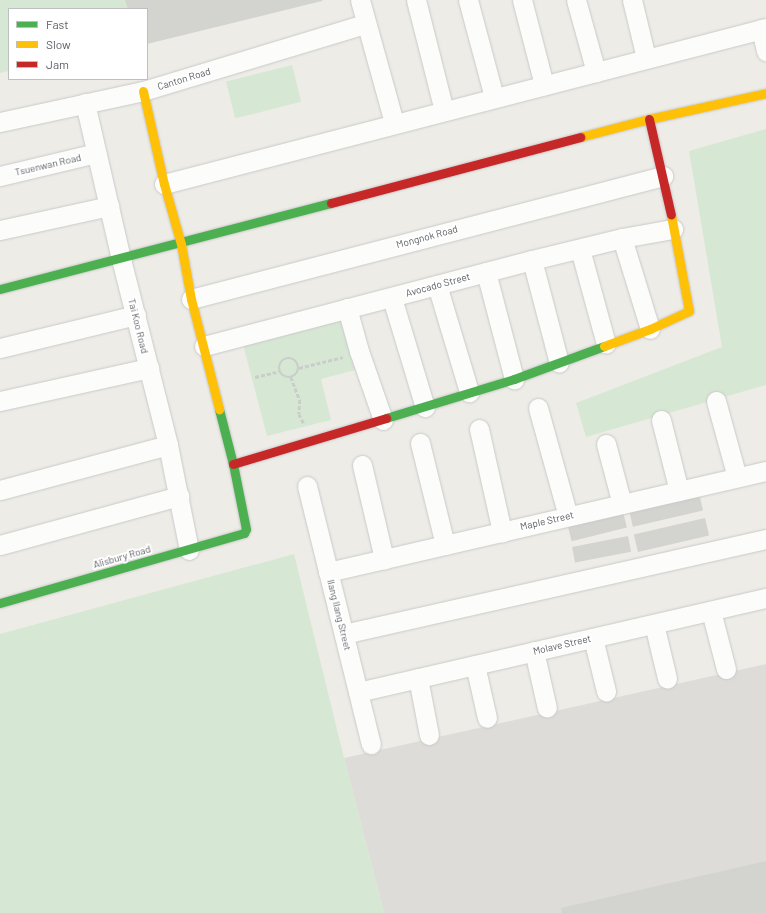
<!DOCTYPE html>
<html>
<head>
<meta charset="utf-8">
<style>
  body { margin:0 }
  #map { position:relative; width:766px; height:913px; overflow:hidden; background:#edece7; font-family:Barlow,sans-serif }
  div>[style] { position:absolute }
  .industrial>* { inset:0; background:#dedcd8 }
  .green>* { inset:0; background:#d6e8d3; transform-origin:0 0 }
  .building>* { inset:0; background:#d3d3d0; transform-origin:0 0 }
  .path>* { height:2.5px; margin-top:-1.25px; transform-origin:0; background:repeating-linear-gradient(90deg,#c9cdcb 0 4px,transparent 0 6px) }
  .path>.ring { margin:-1.25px; padding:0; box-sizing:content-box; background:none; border:2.5px solid #c9cdcb; border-radius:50% }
  .roads { filter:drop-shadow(0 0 1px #c9c9c9) drop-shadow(0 0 1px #c9c9c9) }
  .street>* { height:19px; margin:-9.5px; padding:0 9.5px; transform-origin:9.5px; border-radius:9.5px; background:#fcfcfb }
  .fast>* { height:9px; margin:-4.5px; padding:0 4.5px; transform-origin:4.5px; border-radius:4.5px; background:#4caf50 }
  .slow>* { height:9px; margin:-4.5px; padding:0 4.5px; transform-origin:4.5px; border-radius:4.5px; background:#ffc107 }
  .jam>* { height:9px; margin:-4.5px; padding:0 4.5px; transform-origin:4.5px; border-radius:4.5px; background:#c62828 }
  span { translate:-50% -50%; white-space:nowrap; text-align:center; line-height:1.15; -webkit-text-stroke:4px #fff; paint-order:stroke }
  .street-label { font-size:10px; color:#5d6065 }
  .legend { position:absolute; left:8px; top:8px; width:140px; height:72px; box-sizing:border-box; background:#fff; border:1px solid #bebfc1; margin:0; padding:5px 7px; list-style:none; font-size:12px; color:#5d6065 }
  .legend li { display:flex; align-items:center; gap:8px; height:20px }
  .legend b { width:20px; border:1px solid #bebfc1 }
</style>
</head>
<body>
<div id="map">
  <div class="industrial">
    <div style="clip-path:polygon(766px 664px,766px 913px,384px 913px,344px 758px)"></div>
  </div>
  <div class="green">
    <div style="clip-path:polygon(0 0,324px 0,147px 40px,147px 9px,9px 9px,9px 71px,0 73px)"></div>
    <div style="left:292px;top:65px;width:38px;height:68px;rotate:76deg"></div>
    <div style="clip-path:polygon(766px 129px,766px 385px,586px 437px,576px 403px,722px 347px,689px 151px)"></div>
    <div style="clip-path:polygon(340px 311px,355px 370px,321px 379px,331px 420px,267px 436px,241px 337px)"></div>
    <div style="clip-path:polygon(294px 554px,344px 758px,384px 913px,0 913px,0 634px)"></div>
  </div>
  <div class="building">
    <div style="clip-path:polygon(125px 0,322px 0,322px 1px,147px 44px,147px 9px,128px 9px)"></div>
    <div style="left:699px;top:493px;width:18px;height:72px;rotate:77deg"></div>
    <div style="left:623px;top:512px;width:16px;height:57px;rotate:76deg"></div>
    <div style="left:705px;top:518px;width:18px;height:73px;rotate:77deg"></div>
    <div style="left:628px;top:536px;width:16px;height:57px;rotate:79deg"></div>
    <div style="clip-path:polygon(766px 861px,766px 913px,562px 913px,561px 908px)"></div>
  </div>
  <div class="path">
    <div class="ring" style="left:279px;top:358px;width:17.5px;height:17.5px"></div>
    <div style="left:299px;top:368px;width:45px;rotate:-14deg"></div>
    <div style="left:255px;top:377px;width:26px;rotate:-13deg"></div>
    <div style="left:291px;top:377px;width:25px;rotate:69deg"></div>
    <div style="left:300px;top:400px;width:14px;rotate:94deg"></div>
    <div style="left:299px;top:414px;width:11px;rotate:63deg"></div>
  </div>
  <div class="roads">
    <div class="street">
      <div style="left:360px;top:0;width:128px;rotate:74.5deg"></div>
      <div style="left:416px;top:0;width:114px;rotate:75.8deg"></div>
      <div style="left:468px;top:0;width:100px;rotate:75deg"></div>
      <div style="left:522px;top:0;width:88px;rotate:75.5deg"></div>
      <div style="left:576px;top:0;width:75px;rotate:74.5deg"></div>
      <div style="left:632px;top:0;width:60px;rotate:76.4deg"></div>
      <div style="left:761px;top:29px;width:23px;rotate:77deg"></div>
      <div style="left:85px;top:103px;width:160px;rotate:77deg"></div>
      <div style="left:121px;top:259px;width:192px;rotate:75.8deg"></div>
      <div style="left:168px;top:445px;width:107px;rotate:78.7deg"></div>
      <div style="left:0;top:122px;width:146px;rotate:-12.2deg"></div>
      <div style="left:143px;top:91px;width:232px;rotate:-16.8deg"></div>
      <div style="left:0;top:176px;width:99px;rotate:-13.5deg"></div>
      <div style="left:164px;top:184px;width:622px;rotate:-14.53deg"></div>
      <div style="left:0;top:230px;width:112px;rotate:-12.4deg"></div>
      <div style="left:622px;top:238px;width:95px;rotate:72.9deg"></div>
      <div style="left:580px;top:249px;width:98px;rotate:74.7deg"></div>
      <div style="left:532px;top:260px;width:106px;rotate:75.3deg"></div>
      <div style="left:486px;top:272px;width:111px;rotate:75.3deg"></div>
      <div style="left:437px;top:285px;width:112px;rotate:73.3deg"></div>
      <div style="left:392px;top:298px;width:114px;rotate:73.2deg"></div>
      <div style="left:191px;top:299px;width:488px;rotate:-14.6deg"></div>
      <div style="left:347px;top:308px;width:45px;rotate:74.4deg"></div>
      <div style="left:359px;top:351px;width:73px;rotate:70.8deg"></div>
      <div style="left:204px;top:346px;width:339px;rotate:-14.7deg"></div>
      <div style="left:532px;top:260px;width:93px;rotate:-13.7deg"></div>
      <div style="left:622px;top:238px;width:52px;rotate:-10deg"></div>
      <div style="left:0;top:348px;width:140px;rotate:-13.6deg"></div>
      <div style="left:0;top:401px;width:153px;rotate:-12.5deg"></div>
      <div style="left:716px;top:401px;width:79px;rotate:74.6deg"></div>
      <div style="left:538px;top:408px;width:112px;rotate:74.5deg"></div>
      <div style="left:661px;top:420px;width:73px;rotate:75.8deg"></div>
      <div style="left:479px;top:429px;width:106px;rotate:77.4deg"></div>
      <div style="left:420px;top:443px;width:105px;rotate:76.2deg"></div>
      <div style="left:606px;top:444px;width:62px;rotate:75.1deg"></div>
      <div style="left:362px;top:465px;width:97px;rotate:76.8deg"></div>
      <div style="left:307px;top:486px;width:266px;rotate:76.1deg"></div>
      <div style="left:0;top:490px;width:174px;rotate:-15deg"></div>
      <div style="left:0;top:545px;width:186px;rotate:-15.3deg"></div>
      <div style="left:328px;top:572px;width:449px;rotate:-13deg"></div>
      <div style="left:711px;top:611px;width:60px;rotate:75.5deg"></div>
      <div style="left:654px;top:624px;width:56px;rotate:76.5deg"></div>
      <div style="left:344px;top:634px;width:433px;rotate:-12.7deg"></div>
      <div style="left:593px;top:638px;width:55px;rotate:76.2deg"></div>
      <div style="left:534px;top:651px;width:58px;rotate:77.2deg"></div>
      <div style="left:475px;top:665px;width:54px;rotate:77.2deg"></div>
      <div style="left:418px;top:678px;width:58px;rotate:79.1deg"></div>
      <div style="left:358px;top:692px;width:419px;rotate:-13deg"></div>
    </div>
    <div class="fast">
      <div style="left:0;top:289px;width:342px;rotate:-14.6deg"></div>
      <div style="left:386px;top:418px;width:134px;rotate:-16.9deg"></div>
      <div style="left:514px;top:379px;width:96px;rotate:-20.1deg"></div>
      <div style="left:0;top:603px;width:254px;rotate:-16deg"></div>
      <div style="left:244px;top:533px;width:4px;rotate:-63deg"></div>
      <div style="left:246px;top:529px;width:66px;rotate:-101.3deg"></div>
      <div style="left:233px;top:464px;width:57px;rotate:-104.3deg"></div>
    </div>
    <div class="slow">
      <div style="left:143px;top:91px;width:95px;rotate:77.3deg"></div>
      <div style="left:164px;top:184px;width:62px;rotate:74.2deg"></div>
      <div style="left:181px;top:244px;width:56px;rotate:79.7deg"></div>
      <div style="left:191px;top:299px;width:114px;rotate:75.7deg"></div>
      <div style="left:580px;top:137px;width:71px;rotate:-14.6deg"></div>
      <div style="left:649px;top:119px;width:120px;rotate:-12.5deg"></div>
      <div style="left:604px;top:346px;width:49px;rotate:-20.3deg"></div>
      <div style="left:650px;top:329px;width:43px;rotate:-24.8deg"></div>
      <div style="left:689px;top:311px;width:98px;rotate:-100.6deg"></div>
    </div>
    <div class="jam">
      <div style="left:649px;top:119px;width:98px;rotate:77.1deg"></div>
      <div style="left:331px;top:203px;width:258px;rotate:-14.8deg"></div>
      <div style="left:233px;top:464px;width:160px;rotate:-16.7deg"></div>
    </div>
  </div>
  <div class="street-label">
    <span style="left:184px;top:79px;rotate:-17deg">Canton Road</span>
    <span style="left:48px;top:165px;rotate:-13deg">Tsuenwan Road</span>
    <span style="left:427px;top:237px;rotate:-15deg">Mongnok Road</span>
    <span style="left:438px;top:285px;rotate:-15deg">Avocado Street</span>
    <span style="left:138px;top:326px;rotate:76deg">Tai Koo Road</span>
    <span style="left:547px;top:521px;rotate:-13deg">Maple Street</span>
    <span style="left:122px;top:557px;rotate:-16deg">Alisbury Road</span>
    <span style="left:339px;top:615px;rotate:76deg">Ilang Ilang Street</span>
    <span style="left:562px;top:645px;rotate:-13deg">Molave Street</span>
  </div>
  <ul class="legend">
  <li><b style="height:5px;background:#4caf50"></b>Fast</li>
  <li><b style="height:5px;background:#ffc107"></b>Slow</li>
  <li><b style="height:5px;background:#c62828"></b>Jam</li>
  </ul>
</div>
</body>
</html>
